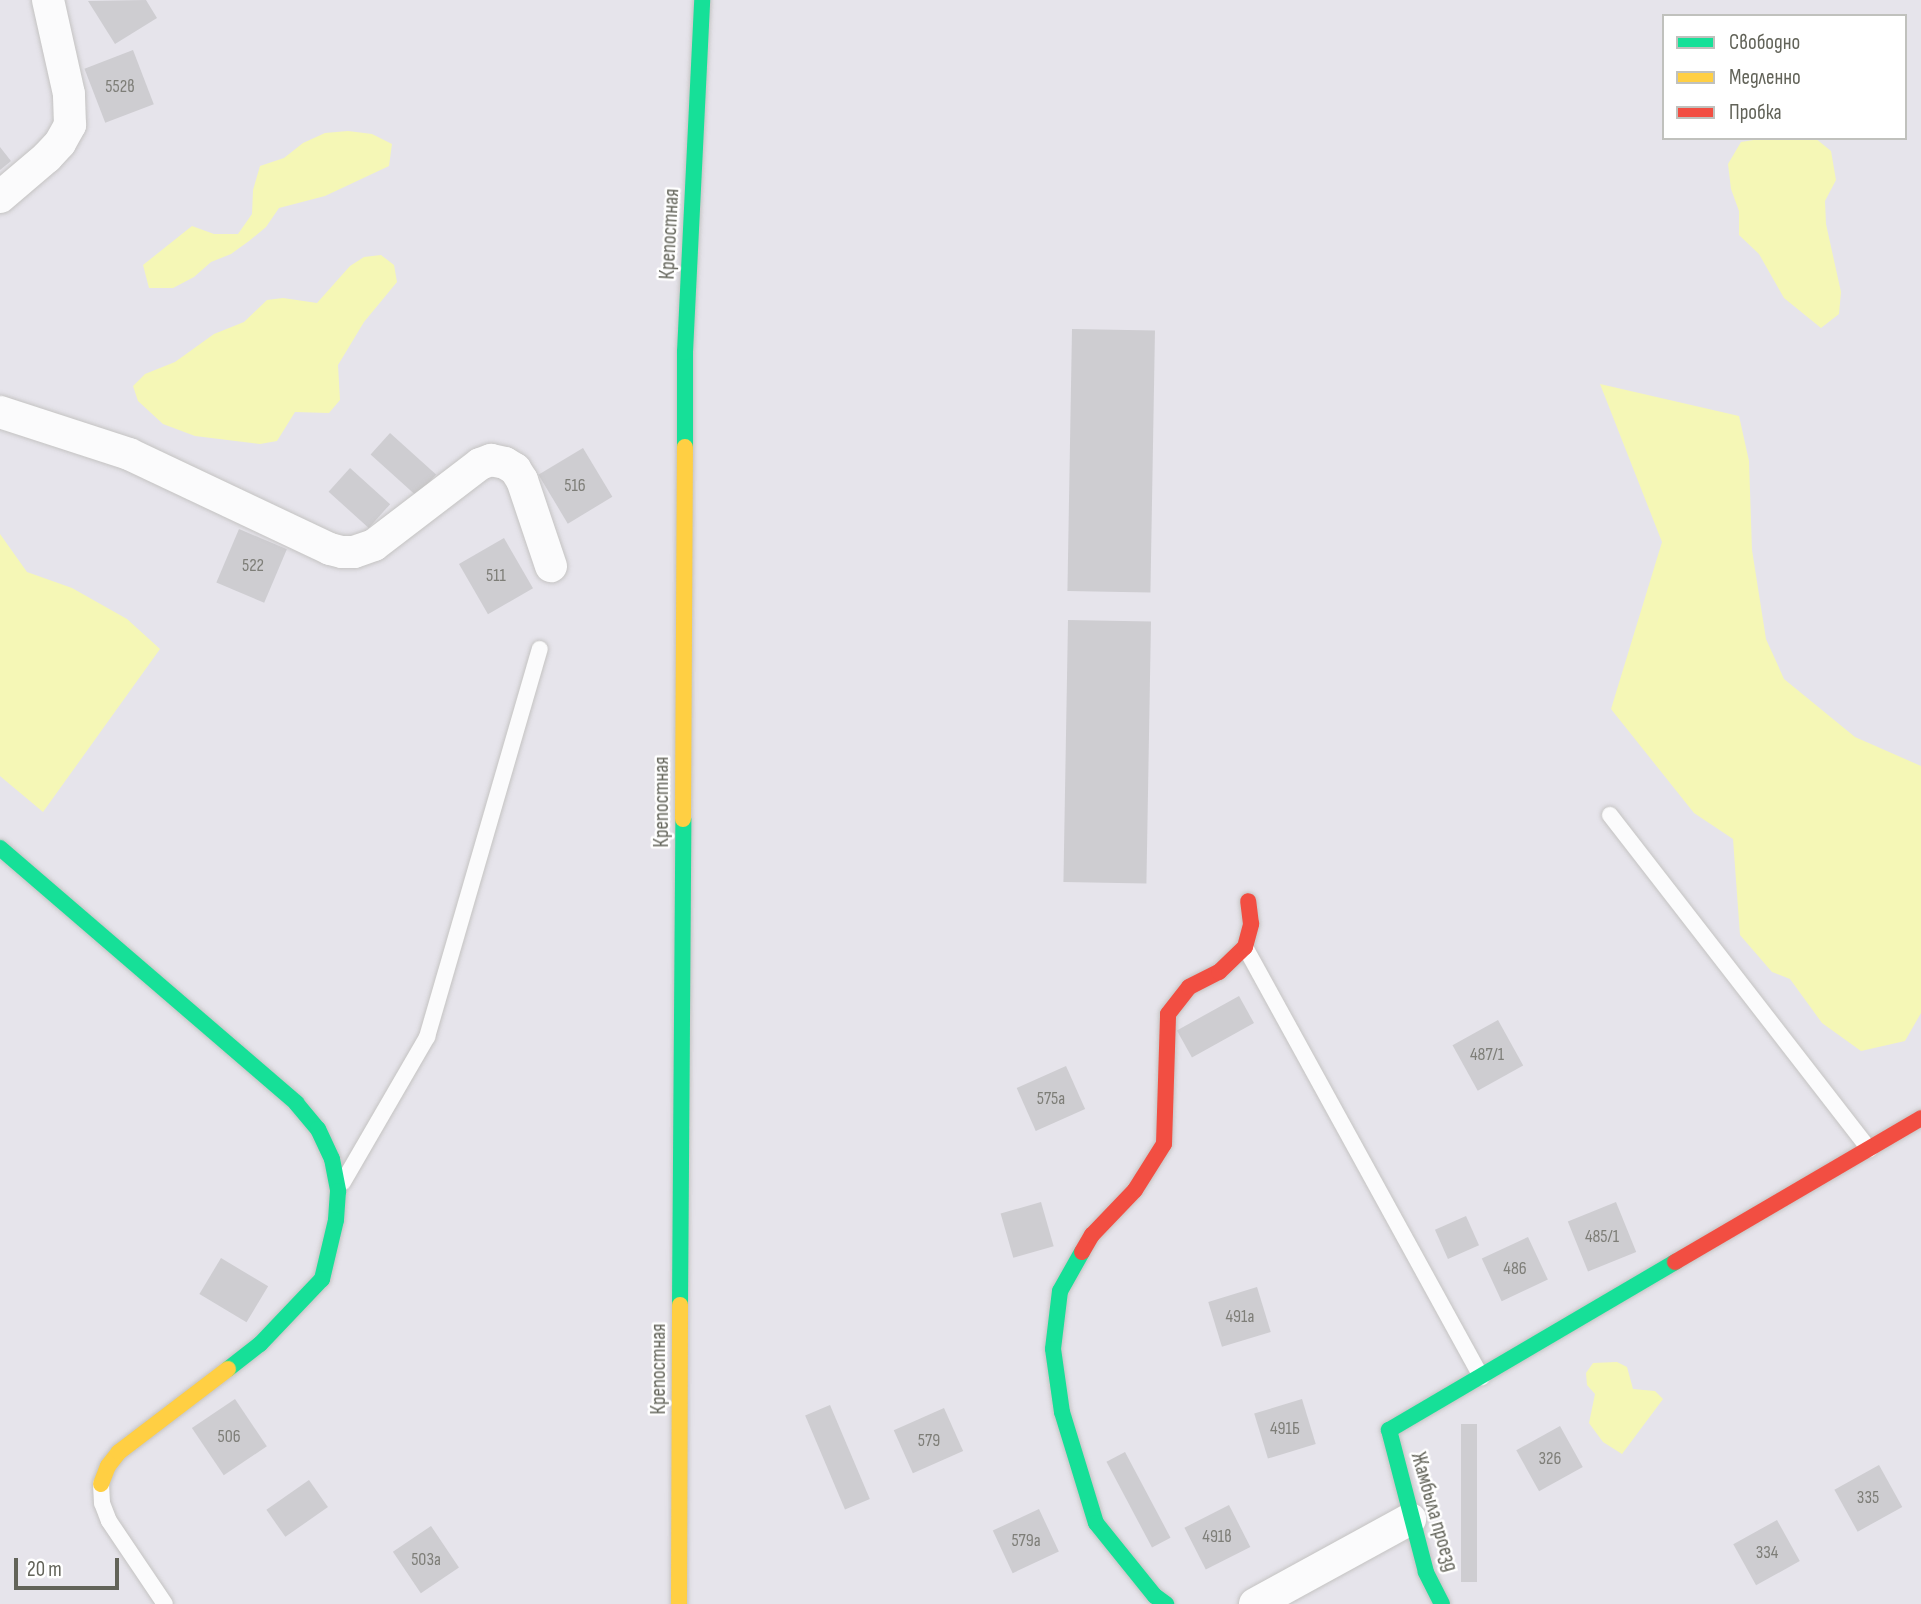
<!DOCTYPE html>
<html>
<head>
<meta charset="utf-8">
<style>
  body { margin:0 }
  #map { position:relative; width:1921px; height:1604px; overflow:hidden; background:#e6e4eb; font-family:"Sofia Sans Condensed",sans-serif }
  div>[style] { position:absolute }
  .water>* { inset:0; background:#f5f7b6 }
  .building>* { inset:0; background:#cecdd1; transform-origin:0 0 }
  .roads { filter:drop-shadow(0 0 2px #c4c3c2) drop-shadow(0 0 2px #c4c3c2) }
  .lane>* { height:16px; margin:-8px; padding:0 8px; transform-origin:8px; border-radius:8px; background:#fbfbfc }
  .street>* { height:32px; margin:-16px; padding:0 16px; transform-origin:16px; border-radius:16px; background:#fbfbfc }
  .fast>* { height:16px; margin:-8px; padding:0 8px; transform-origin:8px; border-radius:8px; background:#16e098 }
  .slow>* { height:16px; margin:-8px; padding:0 8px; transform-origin:8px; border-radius:8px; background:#ffcf43 }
  .jam>* { height:16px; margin:-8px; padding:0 8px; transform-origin:8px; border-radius:8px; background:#f24e42 }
  span { translate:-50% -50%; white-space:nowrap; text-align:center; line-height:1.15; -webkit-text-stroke:5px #fff; paint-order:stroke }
  .number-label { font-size:18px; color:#7e7e78 }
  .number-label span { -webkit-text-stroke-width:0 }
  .street-label { font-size:21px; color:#626359 }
  .legend { position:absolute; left:1662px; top:14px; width:245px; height:126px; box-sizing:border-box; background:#fff; border:2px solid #c0c1bd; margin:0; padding:9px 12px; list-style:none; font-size:21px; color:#626359 }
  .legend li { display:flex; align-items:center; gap:14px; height:35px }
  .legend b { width:35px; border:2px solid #c0c1bd }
  .scale { position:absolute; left:14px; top:1558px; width:105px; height:32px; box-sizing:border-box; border:4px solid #626359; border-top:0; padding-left:9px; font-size:21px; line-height:24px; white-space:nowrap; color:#626359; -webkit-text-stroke:5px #fff; paint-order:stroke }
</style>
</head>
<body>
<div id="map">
  <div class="water">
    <div style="clip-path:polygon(348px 131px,372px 134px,392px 144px,389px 166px,325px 196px,279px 208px,266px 227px,249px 241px,231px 254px,211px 262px,194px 277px,173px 288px,149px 288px,143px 265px,192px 226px,214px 234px,238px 234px,252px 214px,253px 190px,260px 166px,284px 158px,303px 143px,325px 133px)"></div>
    <div style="clip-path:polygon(1766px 138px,1815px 138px,1831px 151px,1836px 180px,1825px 201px,1826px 224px,1841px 292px,1839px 314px,1821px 328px,1784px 298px,1759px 254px,1739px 235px,1739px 211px,1731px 189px,1728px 164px,1741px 142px)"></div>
    <div style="clip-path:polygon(381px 255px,394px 265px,397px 282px,364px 322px,338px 365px,340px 400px,329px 413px,295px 412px,277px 441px,260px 444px,195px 436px,163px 424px,138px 401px,133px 386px,145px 374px,175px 362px,214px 334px,244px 322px,267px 300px,283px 298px,317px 303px,350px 266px,364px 257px)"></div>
    <div style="clip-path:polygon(1600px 384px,1739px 416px,1749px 461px,1752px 550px,1766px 639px,1784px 679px,1855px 737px,1921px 766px,1921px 1013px,1905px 1041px,1861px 1051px,1822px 1023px,1790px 979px,1772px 972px,1740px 935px,1733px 839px,1694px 813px,1611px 709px,1662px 542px)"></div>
    <div style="clip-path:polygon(0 534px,27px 572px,72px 588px,127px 619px,160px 649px,43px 812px,0 776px)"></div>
    <div style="clip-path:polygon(1617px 1362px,1627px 1367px,1633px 1389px,1655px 1391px,1663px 1399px,1622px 1454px,1603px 1442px,1589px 1423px,1595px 1394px,1587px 1385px,1586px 1373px,1593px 1363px)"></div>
  </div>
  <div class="building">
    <div style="clip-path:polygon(146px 0,157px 18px,115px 44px,88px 1px)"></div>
    <div style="left:133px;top:50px;width:58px;height:52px;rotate:69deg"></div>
    <div style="clip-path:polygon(0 147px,11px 161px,0 170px)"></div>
    <div style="left:1072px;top:329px;width:83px;height:262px;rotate:1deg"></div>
    <div style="left:390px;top:433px;width:62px;height:29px;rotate:42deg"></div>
    <div style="left:583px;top:448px;width:57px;height:52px;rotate:59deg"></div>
    <div style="left:350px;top:468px;width:54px;height:32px;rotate:42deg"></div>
    <div style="left:239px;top:529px;width:52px;height:58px;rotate:23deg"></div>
    <div style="left:504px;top:538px;width:58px;height:52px;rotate:60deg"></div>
    <div style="left:1068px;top:620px;width:83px;height:262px;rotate:1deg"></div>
    <div style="left:1239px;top:996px;width:31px;height:71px;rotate:61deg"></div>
    <div style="left:1498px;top:1020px;width:52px;height:52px;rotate:61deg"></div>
    <div style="left:1066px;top:1066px;width:47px;height:54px;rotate:66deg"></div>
    <div style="left:1041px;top:1202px;width:46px;height:42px;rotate:74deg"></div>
    <div style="left:1616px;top:1202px;width:54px;height:52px;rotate:68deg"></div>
    <div style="left:1466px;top:1216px;width:32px;height:34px;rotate:66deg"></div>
    <div style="left:1528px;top:1237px;width:47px;height:51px;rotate:65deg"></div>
    <div style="left:221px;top:1258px;width:55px;height:42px;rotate:31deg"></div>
    <div style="left:1257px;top:1287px;width:47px;height:51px;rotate:73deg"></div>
    <div style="left:235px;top:1399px;width:57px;height:52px;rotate:56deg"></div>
    <div style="left:1302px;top:1399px;width:47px;height:50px;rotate:73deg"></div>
    <div style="left:830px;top:1405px;width:102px;height:27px;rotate:67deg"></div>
    <div style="left:944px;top:1408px;width:47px;height:55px;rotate:66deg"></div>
    <div style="left:1461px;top:1424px;width:16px;height:158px"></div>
    <div style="left:1560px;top:1426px;width:47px;height:50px;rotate:61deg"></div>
    <div style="left:1125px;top:1452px;width:97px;height:21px;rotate:62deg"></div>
    <div style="left:1879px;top:1465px;width:48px;height:51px;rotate:61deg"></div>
    <div style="left:309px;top:1480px;width:33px;height:52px;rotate:55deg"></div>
    <div style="left:1229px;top:1505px;width:47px;height:50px;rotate:63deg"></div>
    <div style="left:1039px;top:1509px;width:47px;height:51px;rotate:65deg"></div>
    <div style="left:1777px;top:1520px;width:47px;height:50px;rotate:61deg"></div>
    <div style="left:431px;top:1526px;width:50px;height:46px;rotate:56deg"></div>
  </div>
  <div class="roads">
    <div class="lane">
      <div style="left:1610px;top:815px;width:423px;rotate:52.2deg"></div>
      <div style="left:1245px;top:947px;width:491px;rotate:61.2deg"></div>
      <div style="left:343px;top:1182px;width:168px;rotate:-59.9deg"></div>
      <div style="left:427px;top:1037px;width:404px;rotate:-73.8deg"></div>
      <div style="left:101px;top:1484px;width:19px;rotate:87deg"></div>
      <div style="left:102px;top:1503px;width:19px;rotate:69deg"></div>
      <div style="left:109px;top:1521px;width:100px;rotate:56deg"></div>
    </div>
    <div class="street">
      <div style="left:0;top:197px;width:62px;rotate:-40.4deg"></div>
      <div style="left:47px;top:157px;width:19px;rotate:-47deg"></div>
      <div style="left:60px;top:143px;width:21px;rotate:-61deg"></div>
      <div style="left:70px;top:125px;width:31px;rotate:-92deg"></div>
      <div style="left:69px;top:94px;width:96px;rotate:-102.6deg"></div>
      <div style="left:0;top:412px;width:136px;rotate:18deg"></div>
      <div style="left:129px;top:454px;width:222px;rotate:25.3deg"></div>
      <div style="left:330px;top:549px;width:12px;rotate:14deg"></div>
      <div style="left:342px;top:552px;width:12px"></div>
      <div style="left:354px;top:552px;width:21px;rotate:-19deg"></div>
      <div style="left:374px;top:545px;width:133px;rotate:-37.4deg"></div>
      <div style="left:480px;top:464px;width:12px;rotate:-20deg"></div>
      <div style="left:491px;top:460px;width:14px;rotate:12deg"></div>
      <div style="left:505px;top:463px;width:12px;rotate:31deg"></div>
      <div style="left:515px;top:469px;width:13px;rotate:58deg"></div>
      <div style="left:522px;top:480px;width:91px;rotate:71.4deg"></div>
      <div style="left:1255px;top:1604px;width:177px;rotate:-28.7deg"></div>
    </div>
    <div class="fast">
      <div style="left:685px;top:447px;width:95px;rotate:-90deg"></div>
      <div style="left:685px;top:352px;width:352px;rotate:-87.2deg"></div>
      <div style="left:0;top:848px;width:391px;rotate:40.7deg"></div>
      <div style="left:296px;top:1103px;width:34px;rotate:50deg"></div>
      <div style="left:318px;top:1129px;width:33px;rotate:65deg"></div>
      <div style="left:332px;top:1159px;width:33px;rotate:79deg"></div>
      <div style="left:338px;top:1191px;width:29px;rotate:94deg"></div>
      <div style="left:336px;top:1220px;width:61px;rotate:103.3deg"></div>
      <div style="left:322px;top:1279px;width:90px;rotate:133.6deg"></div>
      <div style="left:260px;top:1344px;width:41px;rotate:142deg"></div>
      <div style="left:1082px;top:1252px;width:45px;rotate:119.4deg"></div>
      <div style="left:1060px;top:1291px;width:58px;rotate:96.9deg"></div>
      <div style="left:1053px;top:1349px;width:64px;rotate:81.9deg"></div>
      <div style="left:1062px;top:1412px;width:116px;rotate:73deg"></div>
      <div style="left:1096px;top:1523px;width:94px;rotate:51.1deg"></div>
      <div style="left:1155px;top:1596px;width:14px;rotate:36deg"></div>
      <div style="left:680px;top:1305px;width:486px;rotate:-89.6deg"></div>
      <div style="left:1442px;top:1604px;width:36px;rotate:-117deg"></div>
      <div style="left:1426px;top:1572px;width:147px;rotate:-104.6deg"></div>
      <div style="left:1389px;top:1430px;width:332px;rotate:-30.4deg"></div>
    </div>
    <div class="slow">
      <div style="left:683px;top:819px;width:372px;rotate:-89.7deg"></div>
      <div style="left:101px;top:1484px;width:19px;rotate:-69deg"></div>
      <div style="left:108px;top:1466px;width:18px;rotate:-52deg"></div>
      <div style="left:119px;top:1452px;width:137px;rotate:-37.3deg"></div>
      <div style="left:679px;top:1604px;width:299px;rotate:-89.8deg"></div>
    </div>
    <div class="jam">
      <div style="left:1082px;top:1252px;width:20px;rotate:-60deg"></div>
      <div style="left:1092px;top:1235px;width:62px;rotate:-46.3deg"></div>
      <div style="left:1135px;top:1190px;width:54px;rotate:-57.8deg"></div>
      <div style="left:1164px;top:1144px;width:130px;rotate:-88.2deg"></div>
      <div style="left:1168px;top:1014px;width:34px;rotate:-52deg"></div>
      <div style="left:1189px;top:987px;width:34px;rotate:-27deg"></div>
      <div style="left:1219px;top:972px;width:36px;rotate:-44deg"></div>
      <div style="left:1245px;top:947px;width:24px;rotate:-75deg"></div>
      <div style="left:1251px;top:924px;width:23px;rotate:-97deg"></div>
      <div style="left:1675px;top:1262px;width:285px;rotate:-30.3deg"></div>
    </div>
  </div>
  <div class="number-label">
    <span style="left:120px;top:87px">552в</span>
    <span style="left:575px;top:486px">516</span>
    <span style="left:253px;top:566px">522</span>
    <span style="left:496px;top:576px">511</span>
    <span style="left:1487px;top:1055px">487/1</span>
    <span style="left:1051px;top:1099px">575а</span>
    <span style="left:1602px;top:1237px">485/1</span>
    <span style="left:1515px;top:1269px">486</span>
    <span style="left:1240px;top:1317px">491а</span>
    <span style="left:1285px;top:1429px">491Б</span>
    <span style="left:229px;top:1437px">506</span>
    <span style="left:929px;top:1441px">579</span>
    <span style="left:1550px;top:1459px">326</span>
    <span style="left:1868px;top:1498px">335</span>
    <span style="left:1217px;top:1537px">491в</span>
    <span style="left:1026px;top:1541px">579а</span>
    <span style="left:1767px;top:1553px">334</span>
    <span style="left:426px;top:1560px">503а</span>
  </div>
  <div class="street-label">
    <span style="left:670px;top:234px;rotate:-87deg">Крепостная</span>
    <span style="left:662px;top:802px;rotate:-90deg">Крепостная</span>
    <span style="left:659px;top:1369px;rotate:-90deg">Крепостная</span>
    <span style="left:1434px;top:1512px;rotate:74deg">Жамбыла проезд</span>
  </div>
  <ul class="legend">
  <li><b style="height:9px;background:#16e098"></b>Свободно</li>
  <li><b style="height:9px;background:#ffcf43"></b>Медленно</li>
  <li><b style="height:9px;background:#f24e42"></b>Пробка</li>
  </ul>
  <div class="scale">20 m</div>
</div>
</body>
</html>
